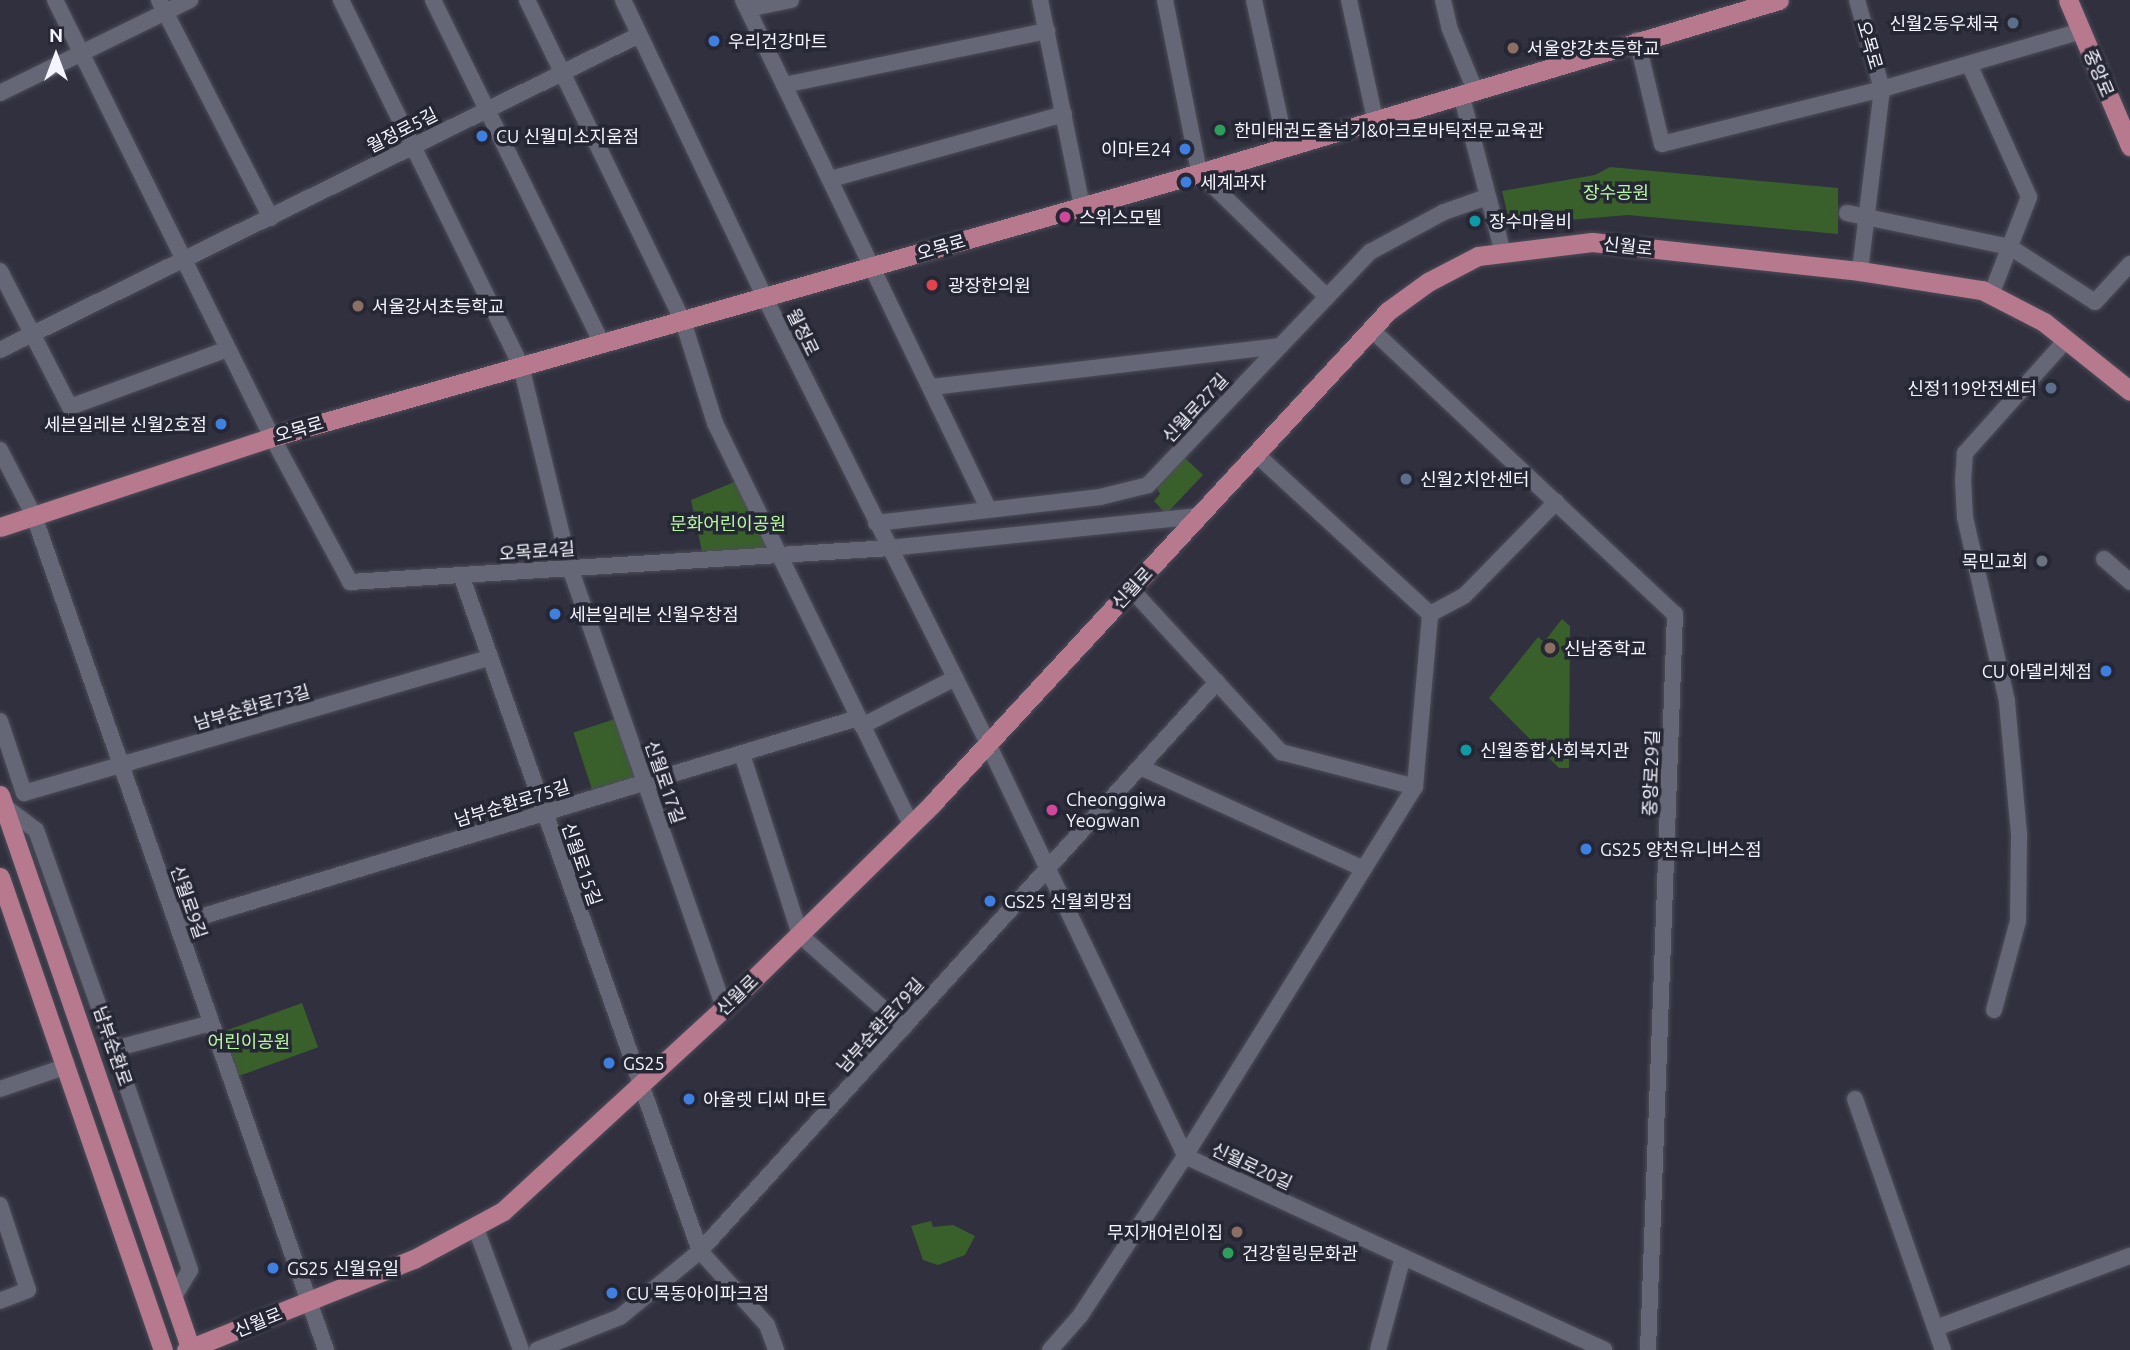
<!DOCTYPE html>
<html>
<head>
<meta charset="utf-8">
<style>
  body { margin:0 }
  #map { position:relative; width:2130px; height:1350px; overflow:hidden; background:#30303f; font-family:Ubuntu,"Noto Sans KR",sans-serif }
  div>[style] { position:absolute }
  .green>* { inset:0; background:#39602a; transform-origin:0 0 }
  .roads { filter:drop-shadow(0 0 2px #4d4d59) drop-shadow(0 0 2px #4d4d59) }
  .minor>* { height:16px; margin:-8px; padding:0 8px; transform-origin:8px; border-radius:8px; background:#656676 }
  .major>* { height:19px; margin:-9.5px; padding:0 9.5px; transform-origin:9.5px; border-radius:9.5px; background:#b7798d }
  .dots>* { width:19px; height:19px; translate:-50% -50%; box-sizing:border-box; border:4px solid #262734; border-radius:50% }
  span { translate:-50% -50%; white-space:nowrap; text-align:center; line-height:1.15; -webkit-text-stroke:7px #262734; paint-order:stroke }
  .poi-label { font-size:18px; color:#f3f4fd }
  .right { translate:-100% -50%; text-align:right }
  .left { translate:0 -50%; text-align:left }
  .street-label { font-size:18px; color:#f3f4fd }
  .park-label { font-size:18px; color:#b6f89f }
  .north { position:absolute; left:21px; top:21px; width:70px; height:70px; -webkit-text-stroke:5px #262734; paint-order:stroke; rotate:0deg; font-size:19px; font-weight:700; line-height:28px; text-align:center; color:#f3f4fd }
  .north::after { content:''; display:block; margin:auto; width:24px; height:32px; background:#f3f4fd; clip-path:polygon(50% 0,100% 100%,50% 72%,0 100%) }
</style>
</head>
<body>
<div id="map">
  <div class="green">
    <div style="clip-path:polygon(1610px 167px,1838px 188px,1838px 234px,1628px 215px,1510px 225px,1502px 191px,1595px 175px)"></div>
    <div style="clip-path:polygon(1185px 458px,1203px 475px,1166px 514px,1154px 501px,1160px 494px,1156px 486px)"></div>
    <div style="clip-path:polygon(739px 480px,771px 539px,766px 552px,703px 556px,691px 500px)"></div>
    <div style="clip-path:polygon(1562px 619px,1570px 626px,1569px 768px,1559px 768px,1489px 698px,1538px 637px,1544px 642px)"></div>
    <div style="left:621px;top:717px;width:68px;height:50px;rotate:72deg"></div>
    <div style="left:302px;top:1003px;width:47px;height:91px;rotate:70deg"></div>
    <div style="clip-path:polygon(931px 1221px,933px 1227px,953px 1225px,975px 1236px,965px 1255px,938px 1265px,923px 1260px,911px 1226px)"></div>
  </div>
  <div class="roads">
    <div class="minor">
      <div style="left:55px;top:0;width:488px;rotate:63.6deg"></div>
      <div style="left:272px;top:437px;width:165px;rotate:61.7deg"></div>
      <div style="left:350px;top:582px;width:541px;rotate:-3.6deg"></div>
      <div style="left:890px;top:548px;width:310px;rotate:-5.9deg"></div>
      <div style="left:159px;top:0;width:245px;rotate:62.8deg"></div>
      <div style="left:341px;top:0;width:408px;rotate:63.8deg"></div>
      <div style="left:521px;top:366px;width:208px;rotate:76.4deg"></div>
      <div style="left:570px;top:568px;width:466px;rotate:70.7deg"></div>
      <div style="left:433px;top:0;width:382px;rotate:63.8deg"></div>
      <div style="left:527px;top:0;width:357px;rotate:64.1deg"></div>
      <div style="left:683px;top:321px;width:107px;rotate:72.6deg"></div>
      <div style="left:715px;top:423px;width:447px;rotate:64deg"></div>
      <div style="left:623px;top:0;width:330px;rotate:64.5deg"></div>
      <div style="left:765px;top:298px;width:499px;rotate:63.4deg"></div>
      <div style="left:988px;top:744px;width:457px;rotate:64.4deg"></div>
      <div style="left:1185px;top:1156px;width:462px;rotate:24.8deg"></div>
      <div style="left:743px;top:0;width:564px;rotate:64.25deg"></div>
      <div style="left:1040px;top:0;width:210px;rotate:78.5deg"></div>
      <div style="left:1165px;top:0;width:175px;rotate:78.8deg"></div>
      <div style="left:1199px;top:172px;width:179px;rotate:44.3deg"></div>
      <div style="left:1254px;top:0;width:150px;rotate:77.7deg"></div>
      <div style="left:1349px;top:0;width:122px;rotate:77.7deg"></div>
      <div style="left:1443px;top:0;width:28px;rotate:77deg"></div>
      <div style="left:1449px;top:27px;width:68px;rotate:67.6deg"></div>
      <div style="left:1857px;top:0;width:92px;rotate:74.3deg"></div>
      <div style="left:1882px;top:89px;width:183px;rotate:96.9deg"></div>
      <div style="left:748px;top:9px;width:44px;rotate:-11.8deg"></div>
      <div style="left:1637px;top:40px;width:107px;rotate:76.5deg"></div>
      <div style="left:1662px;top:144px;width:227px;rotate:-14deg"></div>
      <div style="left:1882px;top:89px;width:207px;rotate:-16.2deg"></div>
      <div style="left:1969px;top:64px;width:146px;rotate:65.7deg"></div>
      <div style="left:2029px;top:197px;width:105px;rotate:111.2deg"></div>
      <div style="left:784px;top:85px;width:269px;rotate:-11.6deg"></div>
      <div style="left:0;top:93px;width:212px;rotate:-26.1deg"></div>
      <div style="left:1461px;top:94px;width:164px;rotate:75.2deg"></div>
      <div style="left:831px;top:179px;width:242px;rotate:-15.6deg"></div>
      <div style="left:1847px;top:213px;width:167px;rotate:11.8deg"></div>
      <div style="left:2010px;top:247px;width:101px;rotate:32.9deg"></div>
      <div style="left:2095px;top:302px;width:52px;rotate:-47.4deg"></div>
      <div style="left:0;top:271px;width:153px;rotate:62.8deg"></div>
      <div style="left:70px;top:407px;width:168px;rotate:-20.2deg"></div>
      <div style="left:1371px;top:329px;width:417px;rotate:43.2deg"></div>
      <div style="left:1675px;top:614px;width:736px;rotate:92.1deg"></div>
      <div style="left:0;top:350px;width:712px;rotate:-26.24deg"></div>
      <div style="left:931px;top:387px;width:351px;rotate:-6.7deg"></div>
      <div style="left:0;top:450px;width:74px;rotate:62.7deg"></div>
      <div style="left:34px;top:516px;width:884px;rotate:70.7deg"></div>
      <div style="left:1256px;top:454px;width:236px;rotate:42.6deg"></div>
      <div style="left:876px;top:523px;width:226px;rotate:-6.6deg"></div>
      <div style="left:1100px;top:497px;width:49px;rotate:-14deg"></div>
      <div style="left:1148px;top:485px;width:322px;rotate:-46.4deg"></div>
      <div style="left:1370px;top:252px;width:84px;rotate:-28.4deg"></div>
      <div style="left:1444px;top:212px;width:46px;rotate:-19.2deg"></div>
      <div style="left:2104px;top:559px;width:35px;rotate:41deg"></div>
      <div style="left:461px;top:575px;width:717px;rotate:70.53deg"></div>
      <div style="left:700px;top:1251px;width:100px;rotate:47.8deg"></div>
      <div style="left:767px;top:1325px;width:27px;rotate:70deg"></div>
      <div style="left:1131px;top:589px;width:222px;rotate:47.4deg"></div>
      <div style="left:1281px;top:752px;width:138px;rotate:14.6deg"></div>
      <div style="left:1430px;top:614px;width:38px;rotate:-28deg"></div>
      <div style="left:1464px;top:596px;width:132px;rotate:-45.6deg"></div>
      <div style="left:0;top:721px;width:76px;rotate:71.6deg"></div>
      <div style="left:24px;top:793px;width:485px;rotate:-16.2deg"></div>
      <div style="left:862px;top:726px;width:105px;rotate:-27.3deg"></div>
      <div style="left:742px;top:754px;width:190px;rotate:72.2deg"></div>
      <div style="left:800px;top:935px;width:139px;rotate:41.5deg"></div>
      <div style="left:1140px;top:767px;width:246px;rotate:24.5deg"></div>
      <div style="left:4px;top:806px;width:40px;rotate:37deg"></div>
      <div style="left:36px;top:830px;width:232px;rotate:70.4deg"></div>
      <div style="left:114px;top:1049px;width:234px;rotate:71deg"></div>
      <div style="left:190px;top:1270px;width:33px;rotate:121deg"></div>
      <div style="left:177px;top:924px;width:711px;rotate:-16.83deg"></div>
      <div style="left:1994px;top:1010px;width:92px;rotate:-74.9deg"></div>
      <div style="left:2018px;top:921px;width:87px;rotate:-89.3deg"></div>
      <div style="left:2019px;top:834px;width:134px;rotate:-95.2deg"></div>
      <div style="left:2007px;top:701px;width:189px;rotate:-102.9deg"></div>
      <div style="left:1965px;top:517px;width:36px;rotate:-93deg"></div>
      <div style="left:1963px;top:481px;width:28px;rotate:-86deg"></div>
      <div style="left:1965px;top:453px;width:152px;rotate:-48.2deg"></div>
      <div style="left:114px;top:1049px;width:100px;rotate:-15deg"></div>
      <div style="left:0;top:1089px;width:71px;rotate:-18.9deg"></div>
      <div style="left:1855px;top:1099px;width:266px;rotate:70.7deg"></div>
      <div style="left:0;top:1205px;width:89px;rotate:71.8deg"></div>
      <div style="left:28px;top:1290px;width:30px;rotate:159deg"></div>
      <div style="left:475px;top:1226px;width:132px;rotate:69.6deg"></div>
      <div style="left:1936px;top:1328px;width:207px;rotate:-20.4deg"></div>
      <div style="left:537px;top:1350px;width:89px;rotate:-21.7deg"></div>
      <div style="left:620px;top:1317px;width:104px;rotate:-39.5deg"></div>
      <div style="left:700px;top:1251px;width:769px;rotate:-47.74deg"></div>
      <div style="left:1050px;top:1350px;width:45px;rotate:-48.6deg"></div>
      <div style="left:1080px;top:1316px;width:191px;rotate:-56.7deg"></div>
      <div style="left:1185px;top:1156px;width:435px;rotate:-58.1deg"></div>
      <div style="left:1415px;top:787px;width:174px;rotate:-85deg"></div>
      <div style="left:1378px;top:1350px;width:96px;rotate:-75deg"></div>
    </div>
    <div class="major">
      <div style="left:2068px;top:0;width:159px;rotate:67deg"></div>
      <div style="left:0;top:527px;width:287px;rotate:-18.3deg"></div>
      <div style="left:272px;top:437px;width:943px;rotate:-15.88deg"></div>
      <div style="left:1179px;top:179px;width:626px;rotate:-16.61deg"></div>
      <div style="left:0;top:795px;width:587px;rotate:71.01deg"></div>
      <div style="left:0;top:877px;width:500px;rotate:70.99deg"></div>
      <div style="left:186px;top:1350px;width:245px;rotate:-21.8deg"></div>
      <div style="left:414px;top:1259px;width:101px;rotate:-28.3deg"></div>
      <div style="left:503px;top:1211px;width:300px;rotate:-42.6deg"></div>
      <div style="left:724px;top:1008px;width:291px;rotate:-44.4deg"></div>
      <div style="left:932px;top:804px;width:672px;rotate:-47.23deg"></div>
      <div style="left:1388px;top:311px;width:49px;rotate:-35.9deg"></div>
      <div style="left:1428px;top:282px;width:56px;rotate:-27.5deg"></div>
      <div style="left:1478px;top:256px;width:115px;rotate:-7deg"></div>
      <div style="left:1592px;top:242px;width:270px;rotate:6.2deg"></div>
      <div style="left:1860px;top:271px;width:123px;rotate:8.9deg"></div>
      <div style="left:1982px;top:290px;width:70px;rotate:27.3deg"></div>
      <div style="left:2044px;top:322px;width:110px;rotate:38.7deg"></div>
    </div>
  </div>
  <div class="dots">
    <div style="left:2013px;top:23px;background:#5c6f8a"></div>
    <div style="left:714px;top:41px;background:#3f7fe0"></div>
    <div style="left:1513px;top:48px;background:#8d6e63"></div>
    <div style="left:1220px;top:130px;background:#2e9e5b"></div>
    <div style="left:482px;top:136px;background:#3f7fe0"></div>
    <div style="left:1185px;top:149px;background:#3f7fe0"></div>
    <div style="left:1186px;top:182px;background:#3f7fe0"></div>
    <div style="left:1065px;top:217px;background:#d1479c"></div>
    <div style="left:1475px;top:221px;background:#0f9aa8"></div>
    <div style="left:932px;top:285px;background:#e0444e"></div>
    <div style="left:358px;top:306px;background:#8d6e63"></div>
    <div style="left:2051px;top:388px;background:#5c6f8a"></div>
    <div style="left:221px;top:424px;background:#3f7fe0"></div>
    <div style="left:1406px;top:479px;background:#5c6f8a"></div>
    <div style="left:2042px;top:561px;background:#6b7280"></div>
    <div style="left:555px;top:614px;background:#3f7fe0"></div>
    <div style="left:1550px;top:648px;background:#8d6e63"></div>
    <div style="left:2106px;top:671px;background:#3f7fe0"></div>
    <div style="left:1466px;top:750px;background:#0f9aa8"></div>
    <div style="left:1052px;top:810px;background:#d1479c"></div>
    <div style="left:1586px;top:849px;background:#3f7fe0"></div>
    <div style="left:990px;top:901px;background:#3f7fe0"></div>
    <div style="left:609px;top:1063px;background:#3f7fe0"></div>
    <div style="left:689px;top:1099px;background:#3f7fe0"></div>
    <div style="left:1237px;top:1232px;background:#8d6e63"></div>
    <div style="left:1228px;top:1253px;background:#2e9e5b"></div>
    <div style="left:273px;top:1268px;background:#3f7fe0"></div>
    <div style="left:612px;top:1293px;background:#3f7fe0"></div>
  </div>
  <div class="poi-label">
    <span class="right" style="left:1999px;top:23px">신월2동우체국</span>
    <span class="left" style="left:728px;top:41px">우리건강마트</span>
    <span class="left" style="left:1527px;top:48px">서울양강초등학교</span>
    <span class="left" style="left:1234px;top:130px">한미태권도줄넘기&amp;아크로바틱전문교육관</span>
    <span class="left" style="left:496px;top:136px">CU 신월미소지움점</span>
    <span class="right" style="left:1171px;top:149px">이마트24</span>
    <span class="left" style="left:1200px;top:182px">세계과자</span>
    <span class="left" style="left:1079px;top:217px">스위스모텔</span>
    <span class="left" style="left:1489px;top:221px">장수마을비</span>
    <span class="left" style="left:948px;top:285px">광장한의원</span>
    <span class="left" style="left:372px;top:306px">서울강서초등학교</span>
    <span class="right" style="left:2037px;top:388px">신정119안전센터</span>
    <span class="right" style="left:207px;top:424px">세븐일레븐 신월2호점</span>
    <span class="left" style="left:1420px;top:479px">신월2치안센터</span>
    <span class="right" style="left:2028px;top:561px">목민교회</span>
    <span class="left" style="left:569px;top:614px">세븐일레븐 신월우창점</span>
    <span class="left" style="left:1564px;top:648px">신남중학교</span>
    <span class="right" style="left:2092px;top:671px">CU 아델리체점</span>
    <span class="left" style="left:1480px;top:750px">신월종합사회복지관</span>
    <span class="left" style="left:1066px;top:810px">Cheonggiwa<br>Yeogwan</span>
    <span class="left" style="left:1600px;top:849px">GS25 양천유니버스점</span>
    <span class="left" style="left:1004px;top:901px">GS25 신월희망점</span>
    <span class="left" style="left:623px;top:1063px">GS25</span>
    <span class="left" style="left:703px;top:1099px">아울렛 디씨 마트</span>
    <span class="right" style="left:1223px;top:1232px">무지개어린이집</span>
    <span class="left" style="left:1242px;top:1253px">건강힐링문화관</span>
    <span class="left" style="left:287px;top:1268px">GS25 신월유일</span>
    <span class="left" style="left:626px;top:1293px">CU 목동아이파크점</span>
  </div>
  <div class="street-label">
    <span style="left:1870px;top:45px;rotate:74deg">오목로</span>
    <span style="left:2099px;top:73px;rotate:67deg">중앙로</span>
    <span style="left:402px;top:130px;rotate:-27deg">월정로5길</span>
    <span style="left:1628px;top:246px;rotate:6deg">신월로</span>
    <span style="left:941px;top:247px;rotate:-16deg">오목로</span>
    <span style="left:803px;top:332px;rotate:64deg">월정로</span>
    <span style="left:1195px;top:408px;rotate:-47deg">신월로27길</span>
    <span style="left:299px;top:429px;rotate:-16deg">오목로</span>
    <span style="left:537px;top:551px;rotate:-4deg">오목로4길</span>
    <span style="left:1132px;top:588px;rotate:-47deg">신월로</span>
    <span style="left:252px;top:707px;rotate:-16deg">남부순환로73길</span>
    <span style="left:1651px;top:773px;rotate:-88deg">중앙로29길</span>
    <span style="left:665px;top:782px;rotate:71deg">신월로17길</span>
    <span style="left:512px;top:803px;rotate:-17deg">남부순환로75길</span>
    <span style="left:582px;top:864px;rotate:71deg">신월로15길</span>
    <span style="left:189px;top:902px;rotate:71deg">신월로9길</span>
    <span style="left:737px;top:995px;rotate:-44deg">신월로</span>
    <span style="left:880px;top:1025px;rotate:-48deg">남부순환로79길</span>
    <span style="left:113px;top:1046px;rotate:71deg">남부순환로</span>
    <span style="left:1252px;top:1166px;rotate:25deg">신월로20길</span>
    <span style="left:258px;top:1322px;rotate:-22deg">신월로</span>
  </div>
  <div class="park-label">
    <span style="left:1616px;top:192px">장수공원</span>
    <span style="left:728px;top:523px">문화어린이공원</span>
    <span style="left:249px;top:1041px">어린이공원</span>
  </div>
  <div class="north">N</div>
</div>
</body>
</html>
